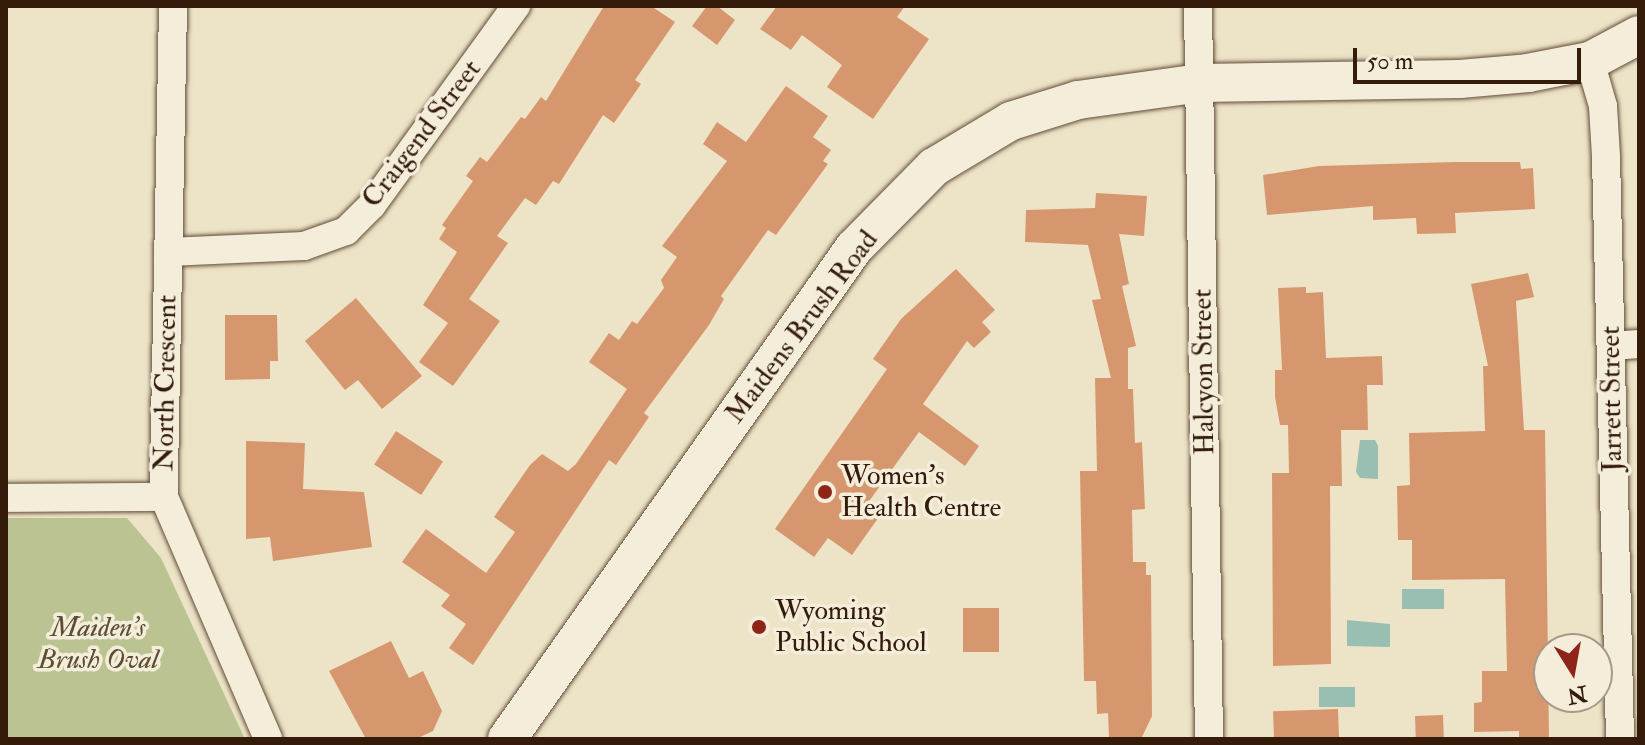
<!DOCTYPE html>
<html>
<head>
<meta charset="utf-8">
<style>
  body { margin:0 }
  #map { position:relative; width:1645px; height:745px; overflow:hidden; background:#ede3c6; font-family:"IM FELL Double Pica",serif }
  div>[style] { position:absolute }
  .green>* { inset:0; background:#bcc393 }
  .water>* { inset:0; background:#99beb2; transform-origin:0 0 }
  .building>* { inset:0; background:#d7976e; transform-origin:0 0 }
  .path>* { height:5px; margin-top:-2.5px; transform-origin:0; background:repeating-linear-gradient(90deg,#341b0a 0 6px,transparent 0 10px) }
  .roads { filter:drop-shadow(0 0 2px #624d39) drop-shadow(0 0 2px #624d39) }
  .street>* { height:28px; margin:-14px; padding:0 14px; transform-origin:14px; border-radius:14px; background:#f3edda }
  .secondary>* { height:38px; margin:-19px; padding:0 19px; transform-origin:19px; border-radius:19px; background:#f3edda }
  .dots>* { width:22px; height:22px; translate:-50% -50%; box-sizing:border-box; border:4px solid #f3edda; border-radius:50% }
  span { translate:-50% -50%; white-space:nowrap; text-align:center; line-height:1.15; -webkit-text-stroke:7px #f3edda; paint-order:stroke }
  .street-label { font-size:28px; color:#341b0a }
  .poi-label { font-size:28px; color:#341b0a }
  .left { translate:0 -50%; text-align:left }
  .park-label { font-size:28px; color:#5d4d33; font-style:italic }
  .frame { position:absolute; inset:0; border:8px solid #341b0a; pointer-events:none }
  .north { position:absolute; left:1533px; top:633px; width:80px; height:80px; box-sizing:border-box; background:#f3edda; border:2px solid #a79987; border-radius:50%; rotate:169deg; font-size:22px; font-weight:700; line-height:32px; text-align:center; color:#341b0a }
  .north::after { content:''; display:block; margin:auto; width:28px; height:36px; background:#8f2418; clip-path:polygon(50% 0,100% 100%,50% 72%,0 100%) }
  .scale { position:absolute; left:1353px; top:48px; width:228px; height:36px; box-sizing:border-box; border:4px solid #341b0a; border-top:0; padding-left:10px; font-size:24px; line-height:28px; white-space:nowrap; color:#341b0a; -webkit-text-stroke:6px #f3edda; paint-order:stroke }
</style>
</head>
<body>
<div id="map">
  <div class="green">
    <div style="clip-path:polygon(6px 518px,127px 518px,161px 558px,245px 739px,6px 739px)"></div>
  </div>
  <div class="water">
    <div style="clip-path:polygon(1360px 440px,1375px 440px,1378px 446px,1378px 479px,1360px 478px,1356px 472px)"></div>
    <div style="left:1444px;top:589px;width:20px;height:42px;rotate:90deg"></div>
    <div style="clip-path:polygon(1347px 620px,1390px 624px,1390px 647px,1347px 646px)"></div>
    <div style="left:1319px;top:687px;width:36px;height:20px"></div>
  </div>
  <div class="building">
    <div style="clip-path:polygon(604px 6px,651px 6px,675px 22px,635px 80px,641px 84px,614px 123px,603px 115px,559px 184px,553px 181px,536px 205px,525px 198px,497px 236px,508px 243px,469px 299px,500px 321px,453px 386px,419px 362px,448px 323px,423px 305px,457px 252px,439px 239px,446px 228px,442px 225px,473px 181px,466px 176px,480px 157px,487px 162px,521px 117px,525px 119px,541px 97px,546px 101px)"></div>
    <div style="clip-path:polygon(707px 6px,717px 6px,735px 20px,717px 45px,692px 26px)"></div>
    <div style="clip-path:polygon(777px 6px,905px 6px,897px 17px,929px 39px,873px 119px,827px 87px,842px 65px,802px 35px,791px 50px,760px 29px)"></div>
    <div style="clip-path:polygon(786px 86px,828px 116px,813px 137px,831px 150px,823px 161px,828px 164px,776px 235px,768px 230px,721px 296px,724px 299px,709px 325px,644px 413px,649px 417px,616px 465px,609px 460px,473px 665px,449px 648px,466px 624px,441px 606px,450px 595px,402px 562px,426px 529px,486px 573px,515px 532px,494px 517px,530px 465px,542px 454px,568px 471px,576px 464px,627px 389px,589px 362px,609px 333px,619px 340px,632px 321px,637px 324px,664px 288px,661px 280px,677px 257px,662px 246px,727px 161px,703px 144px,717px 122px,746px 142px)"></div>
    <div style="clip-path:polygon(1454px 162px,1520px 162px,1521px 169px,1533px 168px,1535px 209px,1455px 213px,1456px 233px,1417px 234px,1416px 218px,1373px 220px,1373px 206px,1267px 215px,1263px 175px,1319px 166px)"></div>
    <div style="clip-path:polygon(1096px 193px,1147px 196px,1144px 236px,1119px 234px,1129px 284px,1122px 286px,1136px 346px,1128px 348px,1128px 389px,1133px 389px,1135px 443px,1142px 442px,1145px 509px,1132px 510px,1133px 562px,1146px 562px,1146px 575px,1151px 575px,1152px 716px,1141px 739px,1109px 739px,1108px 713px,1097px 714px,1096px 681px,1084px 681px,1080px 471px,1097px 471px,1095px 378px,1111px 378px,1092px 300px,1101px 299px,1088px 245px,1025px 242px,1026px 210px,1095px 208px)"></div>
    <div style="clip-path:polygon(956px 269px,995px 310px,982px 322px,991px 332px,974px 348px,967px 341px,923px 404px,979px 446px,965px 466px,919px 432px,867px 504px,881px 514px,852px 555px,828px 538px,814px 557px,775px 529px,887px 369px,873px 359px,901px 319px)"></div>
    <div style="clip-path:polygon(1528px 273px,1534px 297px,1516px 301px,1524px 430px,1545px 430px,1549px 739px,1519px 739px,1519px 731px,1474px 732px,1474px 703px,1482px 702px,1482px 671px,1507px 671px,1505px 579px,1412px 580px,1412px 540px,1398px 540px,1397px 486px,1410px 485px,1409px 433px,1485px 431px,1483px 366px,1488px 366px,1471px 284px)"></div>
    <div style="clip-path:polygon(1306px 287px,1306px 293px,1323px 292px,1326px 358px,1382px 356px,1383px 385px,1367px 385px,1368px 430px,1341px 430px,1342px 486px,1330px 486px,1331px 664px,1273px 666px,1272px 473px,1289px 473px,1288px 425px,1280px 425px,1275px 397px,1275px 370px,1282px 370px,1278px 288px)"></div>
    <div style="clip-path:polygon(356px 298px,422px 376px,382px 409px,358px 380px,345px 390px,305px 341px)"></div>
    <div style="clip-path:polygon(225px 315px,277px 315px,278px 361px,270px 361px,270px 379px,225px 380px)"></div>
    <div style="left:396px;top:431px;width:56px;height:40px;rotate:33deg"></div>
    <div style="clip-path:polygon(246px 441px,305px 443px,303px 489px,364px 492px,372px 547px,273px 561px,270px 537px,246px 539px)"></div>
    <div style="left:963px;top:608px;width:36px;height:44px"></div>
    <div style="clip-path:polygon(391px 641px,409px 678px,423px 671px,442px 711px,433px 731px,416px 739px,366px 739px,329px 671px)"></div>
    <div style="left:1338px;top:709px;width:30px;height:65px;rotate:88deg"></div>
    <div style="left:1443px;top:715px;width:24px;height:28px;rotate:88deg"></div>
  </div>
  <div class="path">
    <div style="left:365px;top:737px;width:2px;rotate:90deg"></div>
  </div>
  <div class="roads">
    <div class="street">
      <div style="left:173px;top:6px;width:491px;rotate:91.1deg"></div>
      <div style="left:164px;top:497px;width:263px;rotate:66.7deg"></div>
      <div style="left:1198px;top:6px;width:733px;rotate:89.14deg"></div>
      <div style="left:1590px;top:61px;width:47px;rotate:73.9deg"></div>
      <div style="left:1603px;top:106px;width:51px;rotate:86.6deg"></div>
      <div style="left:1606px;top:157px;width:582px;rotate:88.62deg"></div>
      <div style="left:168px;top:252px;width:136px;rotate:-2.5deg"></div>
      <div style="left:304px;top:246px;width:45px;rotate:-19.7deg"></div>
      <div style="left:346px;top:231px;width:37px;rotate:-45deg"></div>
      <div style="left:372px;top:205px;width:246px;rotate:-54.1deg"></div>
      <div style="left:1611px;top:346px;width:28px;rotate:-4deg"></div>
      <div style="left:6px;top:498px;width:158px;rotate:-0.4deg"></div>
    </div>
    <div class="secondary">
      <div style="left:507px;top:739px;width:601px;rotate:-54.75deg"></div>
      <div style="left:854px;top:248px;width:114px;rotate:-45.4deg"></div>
      <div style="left:934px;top:167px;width:90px;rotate:-30.9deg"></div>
      <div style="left:1011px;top:121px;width:70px;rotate:-17.4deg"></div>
      <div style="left:1078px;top:100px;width:123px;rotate:-7.9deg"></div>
      <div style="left:1200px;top:83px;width:260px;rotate:-0.9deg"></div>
      <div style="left:1460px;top:79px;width:68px;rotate:-5deg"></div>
      <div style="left:1528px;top:73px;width:63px;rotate:-11deg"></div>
      <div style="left:1590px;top:61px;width:55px;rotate:-28deg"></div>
    </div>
  </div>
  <div class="dots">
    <div style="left:825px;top:492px;background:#8f2418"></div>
    <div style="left:759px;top:627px;background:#8f2418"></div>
  </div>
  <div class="street-label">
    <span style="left:422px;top:134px;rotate:-53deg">Craigend Street</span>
    <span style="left:802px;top:327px;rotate:-53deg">Maidens Brush Road</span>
    <span style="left:1204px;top:372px;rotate:-91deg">Halcyon Street</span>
    <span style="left:166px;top:383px;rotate:-89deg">North Crescent</span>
    <span style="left:1612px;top:399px;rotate:-91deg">Jarrett Street</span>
  </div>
  <div class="poi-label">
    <span class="left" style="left:841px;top:492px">Women's<br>Health Centre</span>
    <span class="left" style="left:775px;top:627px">Wyoming<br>Public School</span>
  </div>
  <div class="park-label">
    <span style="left:98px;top:644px">Maiden's<br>Brush Oval</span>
  </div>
  <div class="frame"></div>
  <div class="north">N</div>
  <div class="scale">50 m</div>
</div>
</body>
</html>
